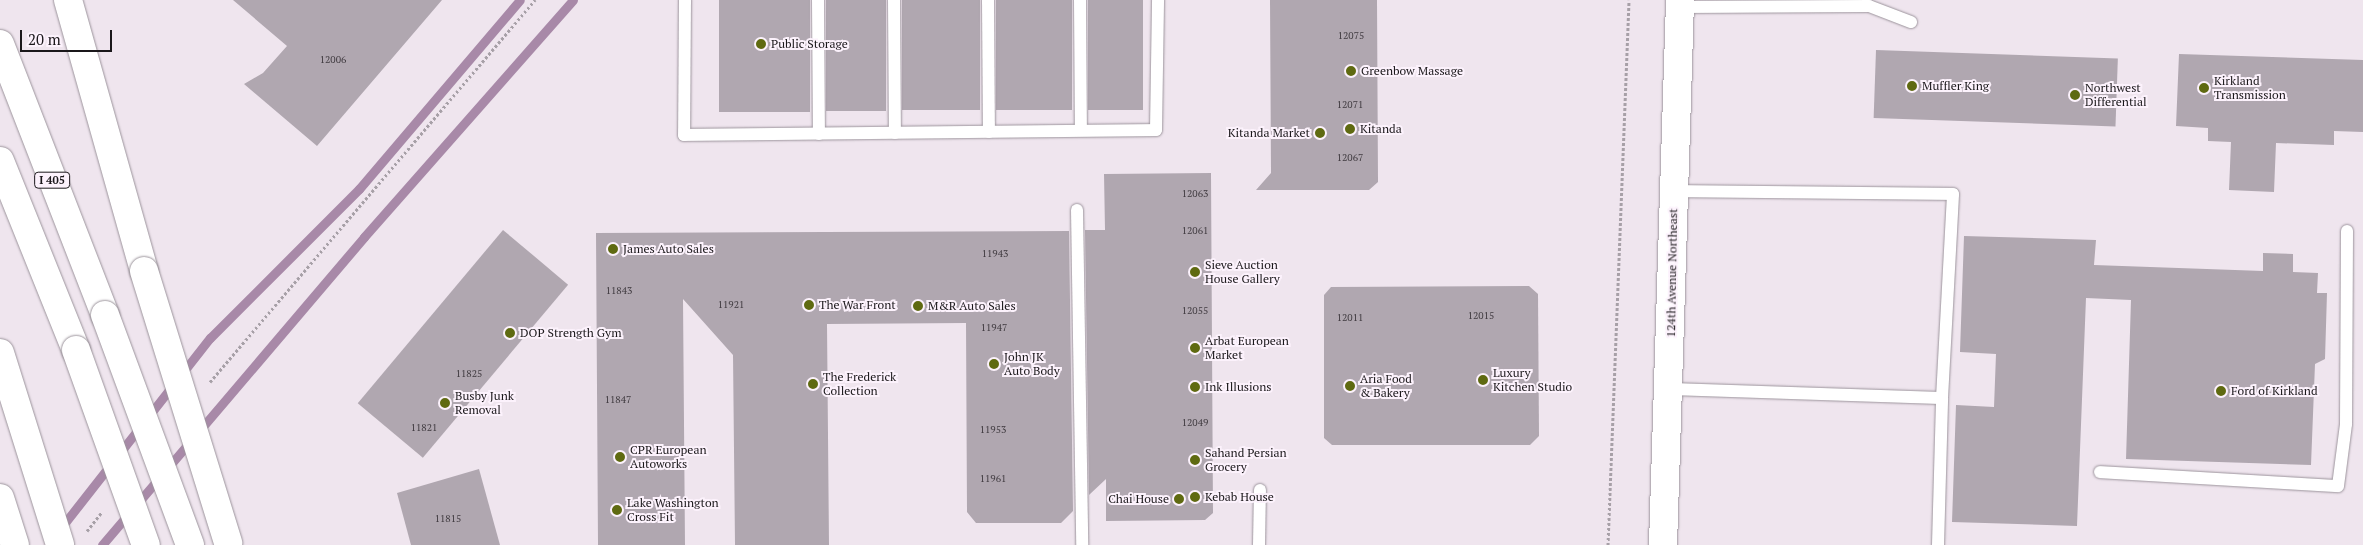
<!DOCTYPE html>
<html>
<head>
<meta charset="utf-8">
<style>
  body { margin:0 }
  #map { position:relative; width:2363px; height:545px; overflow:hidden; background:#efe5ee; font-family:"PT Serif",serif }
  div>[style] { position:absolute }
  .stream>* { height:9px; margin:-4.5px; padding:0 4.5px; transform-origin:4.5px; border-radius:4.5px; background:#a889a8 }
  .building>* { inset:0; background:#b0a7b0; transform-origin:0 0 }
  .path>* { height:3px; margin-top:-1.5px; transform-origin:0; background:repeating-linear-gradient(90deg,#a7a0a7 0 2.5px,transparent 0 5px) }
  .roads { filter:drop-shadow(0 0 1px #9c949c) drop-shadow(0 0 1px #9c949c) }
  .lane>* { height:12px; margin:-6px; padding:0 6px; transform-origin:6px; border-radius:6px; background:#fff }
  .secondary>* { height:28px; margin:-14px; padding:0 14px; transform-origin:14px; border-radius:14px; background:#fff }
  .highway>* { height:28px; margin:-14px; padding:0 14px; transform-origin:14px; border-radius:14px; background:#fff }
  .bridges { filter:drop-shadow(0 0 1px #9c949c) drop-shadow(0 0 1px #9c949c) }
  .highway-bridge>* { height:28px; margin:-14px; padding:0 14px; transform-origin:14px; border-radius:14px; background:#fff }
  .dots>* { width:14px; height:14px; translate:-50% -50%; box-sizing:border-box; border:2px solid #fcf2fc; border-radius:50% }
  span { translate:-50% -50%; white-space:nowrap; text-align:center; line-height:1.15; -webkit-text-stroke:4px #fcf2fc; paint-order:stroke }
  .number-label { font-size:10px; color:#403b40 }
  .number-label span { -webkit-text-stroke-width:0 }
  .shield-label span { padding:1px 4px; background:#fcf2fc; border:1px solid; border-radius:4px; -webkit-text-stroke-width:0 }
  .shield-label { font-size:11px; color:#1a171a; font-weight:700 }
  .poi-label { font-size:12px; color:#1a171a }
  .left { translate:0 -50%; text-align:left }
  .right { translate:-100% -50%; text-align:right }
  .street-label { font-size:12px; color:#1a171a }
  .scale { position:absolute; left:20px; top:30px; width:92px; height:22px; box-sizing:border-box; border:2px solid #1a171a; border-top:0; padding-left:6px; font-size:15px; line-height:18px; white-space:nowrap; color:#1a171a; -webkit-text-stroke:4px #fcf2fc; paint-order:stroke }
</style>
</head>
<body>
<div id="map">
  <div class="stream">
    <div style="left:60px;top:529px;width:243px;rotate:-51.9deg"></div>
    <div style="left:210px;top:338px;width:211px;rotate:-45deg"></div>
    <div style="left:359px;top:189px;width:248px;rotate:-49.6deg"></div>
    <div style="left:102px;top:545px;width:404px;rotate:-49.6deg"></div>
    <div style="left:364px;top:237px;width:316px;rotate:-48.6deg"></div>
  </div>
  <div class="building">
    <div style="clip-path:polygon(233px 0,442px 0,317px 146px,244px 84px,263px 73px,287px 46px)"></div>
    <div style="left:719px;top:0;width:91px;height:112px"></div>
    <div style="left:826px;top:0;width:60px;height:111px"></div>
    <div style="left:902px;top:0;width:78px;height:110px"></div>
    <div style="left:996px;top:0;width:76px;height:110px"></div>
    <div style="left:1088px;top:0;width:55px;height:110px"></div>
    <div style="clip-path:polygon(1270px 0,1377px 0,1378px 182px,1369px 190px,1256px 190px,1271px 173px)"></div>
    <div style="left:1876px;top:50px;width:242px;height:68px;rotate:2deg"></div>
    <div style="clip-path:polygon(2179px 54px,2363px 60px,2363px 132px,2334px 131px,2334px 145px,2276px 143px,2274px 192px,2229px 190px,2231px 142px,2208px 141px,2208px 128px,2176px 126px)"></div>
    <div style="clip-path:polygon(1211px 173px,1213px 513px,1205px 520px,1106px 521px,1106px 479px,1089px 495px,1085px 230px,1105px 230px,1104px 174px)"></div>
    <div style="left:503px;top:230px;width:85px;height:226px;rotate:40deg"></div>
    <div style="clip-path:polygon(1069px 231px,1073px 511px,1061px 523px,976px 523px,967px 512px,966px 323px,827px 324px,829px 545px,735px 545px,733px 355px,683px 299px,685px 545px,598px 545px,596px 233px)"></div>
    <div style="clip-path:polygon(1964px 236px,2096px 240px,2094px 265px,2263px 271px,2263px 253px,2293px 254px,2293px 272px,2318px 273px,2317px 293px,2327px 293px,2325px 359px,2315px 364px,2311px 465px,2126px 459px,2131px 300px,2086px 298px,2077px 526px,1952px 522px,1956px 405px,1994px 407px,1996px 354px,1960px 352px)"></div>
    <div style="clip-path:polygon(1529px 286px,1538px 294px,1539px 436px,1530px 445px,1332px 445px,1324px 438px,1324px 295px,1331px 287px)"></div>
    <div style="clip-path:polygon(479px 469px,500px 545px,411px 545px,397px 493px)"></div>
  </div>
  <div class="path">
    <div style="left:210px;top:382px;width:502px;rotate:-49.61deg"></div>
    <div style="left:87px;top:531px;width:24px;rotate:-52deg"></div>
    <div style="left:1608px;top:545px;width:545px;rotate:-87.79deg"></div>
  </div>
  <div class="roads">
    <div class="lane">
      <div style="left:685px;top:0;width:135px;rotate:90.4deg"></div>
      <div style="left:684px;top:135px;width:472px;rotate:-0.6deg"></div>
      <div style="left:1156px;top:130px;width:130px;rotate:-89.1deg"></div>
      <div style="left:818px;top:0;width:134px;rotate:89.6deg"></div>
      <div style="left:894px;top:0;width:133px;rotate:89.6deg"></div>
      <div style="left:988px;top:0;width:132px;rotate:89.6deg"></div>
      <div style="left:1080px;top:0;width:130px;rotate:89.6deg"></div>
      <div style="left:1680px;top:7px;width:189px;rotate:-0.3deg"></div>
      <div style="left:1869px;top:6px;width:45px;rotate:20.9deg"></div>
      <div style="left:1077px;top:210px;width:335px;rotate:89.1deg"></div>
      <div style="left:1670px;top:389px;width:272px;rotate:1.9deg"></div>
      <div style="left:1942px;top:398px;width:204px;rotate:-86.9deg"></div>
      <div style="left:1953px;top:194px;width:280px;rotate:-179.4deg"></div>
      <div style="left:2100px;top:472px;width:238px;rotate:3.4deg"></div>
      <div style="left:2338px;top:486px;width:63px;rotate:-82.6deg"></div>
      <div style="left:2346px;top:424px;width:193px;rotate:-89.7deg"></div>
      <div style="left:1259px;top:545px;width:55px;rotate:-89deg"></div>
      <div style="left:1938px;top:545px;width:147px;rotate:-88.4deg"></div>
    </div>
    <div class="secondary">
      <div style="left:1663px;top:545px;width:545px;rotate:-88.21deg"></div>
    </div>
    <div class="highway">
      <div style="left:68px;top:0;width:281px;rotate:74.3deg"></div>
      <div style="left:0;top:44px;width:291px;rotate:68.8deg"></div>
      <div style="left:0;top:161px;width:204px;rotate:68.1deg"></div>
      <div style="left:0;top:353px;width:201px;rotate:72.6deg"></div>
      <div style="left:0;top:498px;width:49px;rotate:72.3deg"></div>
    </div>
  </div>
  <div class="bridges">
    <div class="highway-bridge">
      <div style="left:144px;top:271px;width:285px;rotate:72.8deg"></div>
      <div style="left:105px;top:315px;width:245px;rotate:69.7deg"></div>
      <div style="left:76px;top:350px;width:207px;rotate:70.3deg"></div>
    </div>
  </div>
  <div class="dots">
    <div style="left:761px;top:44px;background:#5f6a11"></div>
    <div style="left:1351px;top:71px;background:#5f6a11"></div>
    <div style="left:1912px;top:86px;background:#5f6a11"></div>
    <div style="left:2204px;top:88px;background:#5f6a11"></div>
    <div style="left:2075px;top:95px;background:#5f6a11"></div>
    <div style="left:1350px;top:129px;background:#5f6a11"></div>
    <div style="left:1320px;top:133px;background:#5f6a11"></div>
    <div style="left:613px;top:249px;background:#5f6a11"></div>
    <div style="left:1195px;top:272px;background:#5f6a11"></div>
    <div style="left:809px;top:305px;background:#5f6a11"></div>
    <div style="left:918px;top:306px;background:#5f6a11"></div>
    <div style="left:510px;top:333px;background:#5f6a11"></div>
    <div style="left:1195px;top:348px;background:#5f6a11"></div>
    <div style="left:994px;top:364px;background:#5f6a11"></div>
    <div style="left:1483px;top:380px;background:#5f6a11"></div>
    <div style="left:813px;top:384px;background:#5f6a11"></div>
    <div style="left:1350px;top:386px;background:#5f6a11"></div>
    <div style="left:1195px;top:387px;background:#5f6a11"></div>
    <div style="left:2221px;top:391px;background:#5f6a11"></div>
    <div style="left:445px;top:403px;background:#5f6a11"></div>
    <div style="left:620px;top:457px;background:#5f6a11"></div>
    <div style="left:1195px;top:460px;background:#5f6a11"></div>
    <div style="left:1195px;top:497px;background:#5f6a11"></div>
    <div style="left:1179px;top:499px;background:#5f6a11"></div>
    <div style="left:617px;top:510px;background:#5f6a11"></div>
  </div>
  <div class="number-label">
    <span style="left:1351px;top:36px">12075</span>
    <span style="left:333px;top:60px">12006</span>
    <span style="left:1350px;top:105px">12071</span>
    <span style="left:1350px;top:158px">12067</span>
    <span style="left:1195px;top:194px">12063</span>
    <span style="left:1195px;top:231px">12061</span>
    <span style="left:995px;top:254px">11943</span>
    <span style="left:619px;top:291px">11843</span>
    <span style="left:731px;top:305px">11921</span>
    <span style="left:1195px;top:311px">12055</span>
    <span style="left:1481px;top:316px">12015</span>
    <span style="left:1350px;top:318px">12011</span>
    <span style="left:994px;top:328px">11947</span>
    <span style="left:469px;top:374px">11825</span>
    <span style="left:618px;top:400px">11847</span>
    <span style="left:1195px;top:423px">12049</span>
    <span style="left:424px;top:428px">11821</span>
    <span style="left:993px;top:430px">11953</span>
    <span style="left:993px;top:479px">11961</span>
    <span style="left:448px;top:519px">11815</span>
  </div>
  <div class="shield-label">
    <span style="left:52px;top:180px">I 405</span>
  </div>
  <div class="poi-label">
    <span class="left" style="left:771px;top:44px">Public Storage</span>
    <span class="left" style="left:1361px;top:71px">Greenbow Massage</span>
    <span class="left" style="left:2214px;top:88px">Kirkland<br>Transmission</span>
    <span class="left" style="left:1922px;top:86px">Muffler King</span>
    <span class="left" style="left:2085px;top:95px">Northwest<br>Differential</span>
    <span class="left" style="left:1360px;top:129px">Kitanda</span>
    <span class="right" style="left:1310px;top:133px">Kitanda Market</span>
    <span class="left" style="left:623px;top:249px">James Auto Sales</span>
    <span class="left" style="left:1205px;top:272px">Sieve Auction<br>House Gallery</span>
    <span class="left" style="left:819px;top:305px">The War Front</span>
    <span class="left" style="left:928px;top:306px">M&amp;R Auto Sales</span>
    <span class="left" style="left:520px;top:333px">DOP Strength Gym</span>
    <span class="left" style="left:1205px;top:348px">Arbat European<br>Market</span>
    <span class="left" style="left:1004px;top:364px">John JK<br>Auto Body</span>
    <span class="left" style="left:1493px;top:380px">Luxury<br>Kitchen Studio</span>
    <span class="left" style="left:823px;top:384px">The Frederick<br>Collection</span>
    <span class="left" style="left:1360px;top:386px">Aria Food<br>&amp; Bakery</span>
    <span class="left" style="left:1205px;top:387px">Ink Illusions</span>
    <span class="left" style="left:2231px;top:391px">Ford of Kirkland</span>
    <span class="left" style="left:455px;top:403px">Busby Junk<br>Removal</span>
    <span class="left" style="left:630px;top:457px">CPR European<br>Autoworks</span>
    <span class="left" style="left:1205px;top:460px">Sahand Persian<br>Grocery</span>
    <span class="left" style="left:1205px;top:497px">Kebab House</span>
    <span class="right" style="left:1169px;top:499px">Chai House</span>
    <span class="left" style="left:627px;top:510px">Lake Washington<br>Cross Fit</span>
  </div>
  <div class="street-label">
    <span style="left:1672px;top:273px;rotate:-89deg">124th Avenue Northeast</span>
  </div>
  <div class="scale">20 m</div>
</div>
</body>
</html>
